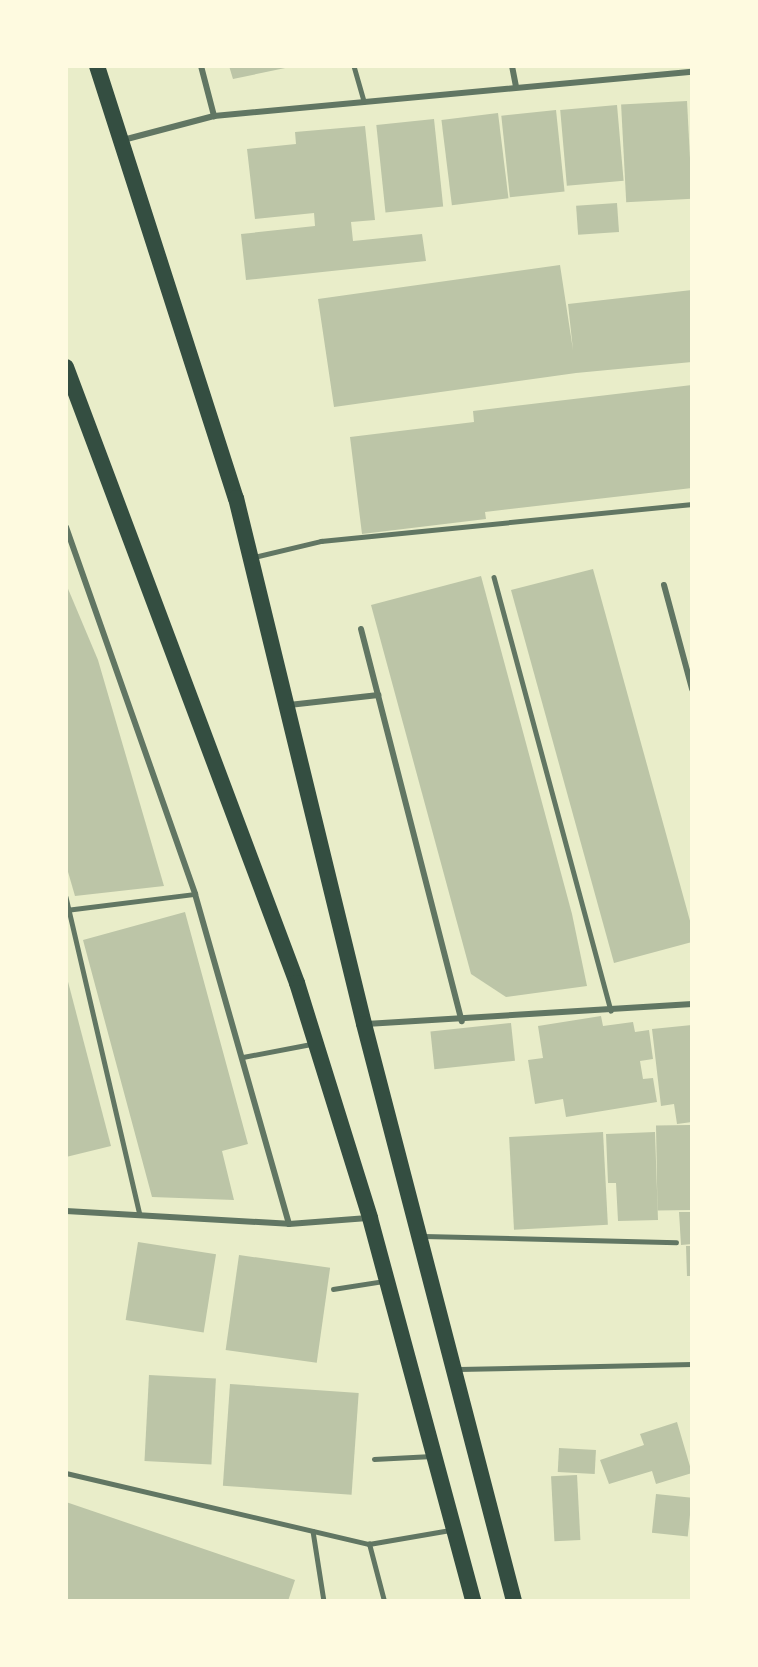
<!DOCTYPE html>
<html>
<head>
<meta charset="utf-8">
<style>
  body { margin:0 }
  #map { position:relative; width:758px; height:1667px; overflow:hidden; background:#e9edc9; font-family:"PT Sans",sans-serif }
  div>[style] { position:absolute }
  .building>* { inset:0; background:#bcc5a7; transform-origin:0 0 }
  .service>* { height:4.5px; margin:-2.25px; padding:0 2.25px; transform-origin:2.25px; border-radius:2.25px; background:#617663 }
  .minor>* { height:6px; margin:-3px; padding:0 3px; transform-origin:3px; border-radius:3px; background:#617663 }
  .trunk>* { height:16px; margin:-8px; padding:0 8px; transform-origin:8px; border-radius:8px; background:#344e41 }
  span { translate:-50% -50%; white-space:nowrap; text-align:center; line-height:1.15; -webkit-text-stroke:6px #fefae0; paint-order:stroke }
  .frame { position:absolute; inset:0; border:68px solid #fefae0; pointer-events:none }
</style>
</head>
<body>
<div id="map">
  <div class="building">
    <div style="clip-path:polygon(229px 66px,289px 66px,290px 67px,233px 79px)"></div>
    <div style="left:687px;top:101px;width:98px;height:66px;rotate:87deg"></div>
    <div style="left:617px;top:105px;width:76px;height:57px;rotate:85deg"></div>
    <div style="left:556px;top:110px;width:82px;height:55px;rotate:84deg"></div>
    <div style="left:498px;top:113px;width:86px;height:57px;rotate:83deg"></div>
    <div style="left:434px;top:119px;width:88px;height:58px;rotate:84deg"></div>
    <div style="clip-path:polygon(365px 126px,375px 220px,351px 222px,353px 241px,422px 234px,426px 261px,246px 280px,241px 234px,315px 226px,314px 213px,255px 219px,247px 149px,296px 144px,295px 132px)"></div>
    <div style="left:617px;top:203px;width:29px;height:41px;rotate:86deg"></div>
    <div style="clip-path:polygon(560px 265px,573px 350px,568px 304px,692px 290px,692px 362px,576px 373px,334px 407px,318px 299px)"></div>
    <div style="clip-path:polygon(692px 385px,692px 488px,485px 512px,486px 519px,362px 534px,350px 437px,474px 422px,473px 411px)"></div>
    <div style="clip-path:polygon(593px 569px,692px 928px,692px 942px,614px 963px,511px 590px)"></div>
    <div style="clip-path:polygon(481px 576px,572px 914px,587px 986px,506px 997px,471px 974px,371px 605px)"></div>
    <div style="clip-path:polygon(66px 584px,98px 660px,164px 886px,75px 896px,66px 865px)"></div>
    <div style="clip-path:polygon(185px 912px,248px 1144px,222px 1151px,234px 1200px,152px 1197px,83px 940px)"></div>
    <div style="clip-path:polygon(66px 974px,111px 1146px,66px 1157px)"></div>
    <div style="clip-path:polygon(601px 1016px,603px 1026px,633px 1022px,635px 1032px,649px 1030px,653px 1059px,640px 1061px,643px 1079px,653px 1078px,657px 1102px,566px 1117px,563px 1099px,535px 1104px,528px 1060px,543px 1058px,538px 1026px)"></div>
    <div style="left:511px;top:1023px;width:38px;height:81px;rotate:84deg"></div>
    <div style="clip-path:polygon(692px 1025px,692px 1122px,677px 1124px,674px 1104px,661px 1106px,652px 1029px)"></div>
    <div style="left:690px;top:1125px;width:85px;height:34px;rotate:89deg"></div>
    <div style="left:603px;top:1132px;width:93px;height:94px;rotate:87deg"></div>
    <div style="clip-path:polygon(655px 1132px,658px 1220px,618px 1221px,616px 1183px,608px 1183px,606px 1134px)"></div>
    <div style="clip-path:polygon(679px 1212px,692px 1212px,692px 1244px,681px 1245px)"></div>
    <div style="left:138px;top:1242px;width:79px;height:79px;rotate:9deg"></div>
    <div style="clip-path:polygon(686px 1246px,692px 1246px,692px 1276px,687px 1276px)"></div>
    <div style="left:239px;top:1255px;width:92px;height:96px;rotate:8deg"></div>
    <div style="left:149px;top:1375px;width:67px;height:86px;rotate:3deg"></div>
    <div style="left:230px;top:1384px;width:129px;height:102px;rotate:4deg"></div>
    <div style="clip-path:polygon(677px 1422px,692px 1473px,656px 1484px,652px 1471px,609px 1484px,600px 1460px,644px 1445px,640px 1434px)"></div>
    <div style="left:559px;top:1448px;width:37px;height:24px;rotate:3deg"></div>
    <div style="left:577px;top:1475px;width:65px;height:26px;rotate:87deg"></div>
    <div style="left:656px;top:1494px;width:36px;height:39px;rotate:6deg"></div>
    <div style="clip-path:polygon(66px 1502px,295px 1580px,288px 1601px,66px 1601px)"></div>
  </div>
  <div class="service">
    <div style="left:354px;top:66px;width:37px;rotate:74deg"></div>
    <div style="left:254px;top:557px;width:69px;rotate:-13.4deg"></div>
    <div style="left:321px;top:541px;width:373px;rotate:-5.7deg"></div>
    <div style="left:494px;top:577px;width:449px;rotate:74.9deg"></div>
    <div style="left:66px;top:897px;width:326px;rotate:76.9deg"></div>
    <div style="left:66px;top:910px;width:130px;rotate:-7.1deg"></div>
    <div style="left:243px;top:1057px;width:69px;rotate:-10.8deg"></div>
    <div style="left:424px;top:1236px;width:252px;rotate:1.4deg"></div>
    <div style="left:333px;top:1289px;width:52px;rotate:-8.9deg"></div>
    <div style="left:459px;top:1369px;width:233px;rotate:-1.2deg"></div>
    <div style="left:374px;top:1459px;width:58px;rotate:-3deg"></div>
    <div style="left:66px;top:1473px;width:311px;rotate:13.2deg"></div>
    <div style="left:313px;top:1531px;width:71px;rotate:81.1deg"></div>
    <div style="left:384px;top:1601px;width:59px;rotate:-104.7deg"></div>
    <div style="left:369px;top:1544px;width:82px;rotate:-9.8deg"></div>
  </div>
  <div class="minor">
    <div style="left:201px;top:66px;width:52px;rotate:75.4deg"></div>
    <div style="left:512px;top:66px;width:20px;rotate:79deg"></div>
    <div style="left:123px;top:140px;width:94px;rotate:-14.8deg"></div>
    <div style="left:214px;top:116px;width:480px;rotate:-5.3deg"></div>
    <div style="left:66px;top:527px;width:389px;rotate:70.6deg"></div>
    <div style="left:195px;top:894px;width:343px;rotate:74.1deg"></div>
    <div style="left:664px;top:585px;width:108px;rotate:74.9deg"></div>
    <div style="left:361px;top:629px;width:405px;rotate:75.6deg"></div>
    <div style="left:289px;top:705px;width:90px;rotate:-6.4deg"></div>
    <div style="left:366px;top:1024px;width:327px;rotate:-3.5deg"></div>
    <div style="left:66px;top:1211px;width:223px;rotate:3.3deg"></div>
    <div style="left:289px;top:1224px;width:79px;rotate:-4.3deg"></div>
  </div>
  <div class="trunk">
    <div style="left:97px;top:66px;width:454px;rotate:72.2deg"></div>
    <div style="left:236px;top:498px;width:541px;rotate:76.32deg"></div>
    <div style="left:364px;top:1024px;width:596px;rotate:75.43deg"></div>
    <div style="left:66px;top:367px;width:658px;rotate:69.44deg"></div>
    <div style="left:297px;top:983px;width:246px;rotate:72.7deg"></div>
    <div style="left:370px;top:1218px;width:397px;rotate:74.9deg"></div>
  </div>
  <div class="frame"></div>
</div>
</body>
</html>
